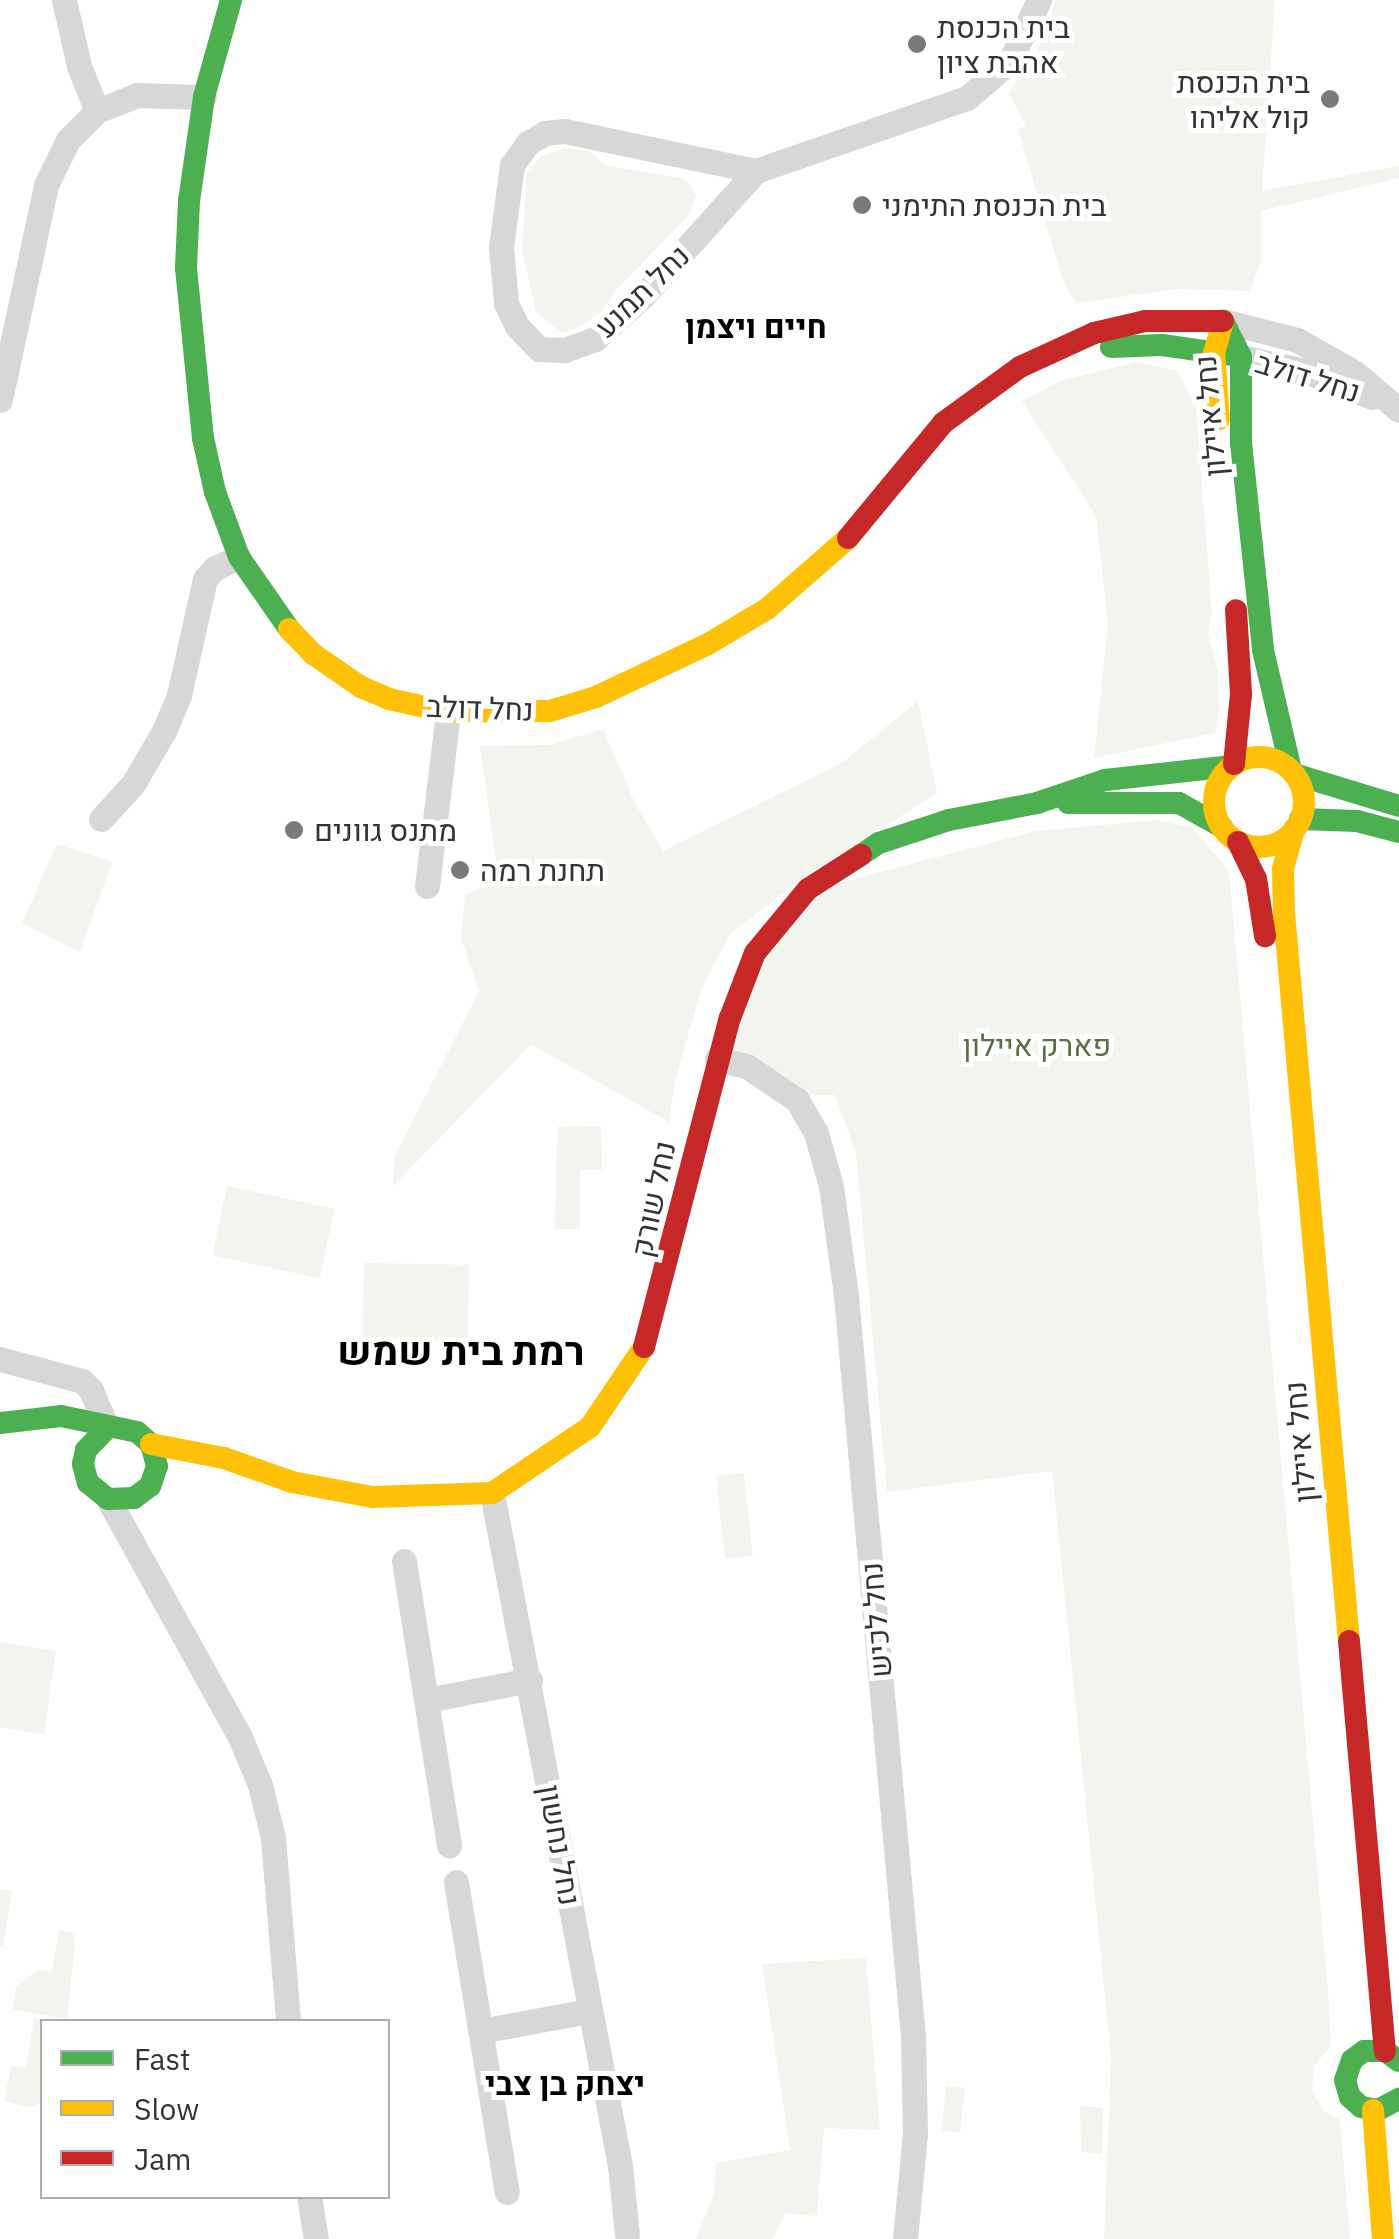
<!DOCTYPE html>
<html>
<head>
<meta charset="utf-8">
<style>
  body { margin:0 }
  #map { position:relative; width:1399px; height:2239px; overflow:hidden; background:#fff; font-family:"IBM Plex Sans",Heebo,sans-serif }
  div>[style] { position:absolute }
  .green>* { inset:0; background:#f1f5ed; transform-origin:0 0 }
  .street>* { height:25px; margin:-12.5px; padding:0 12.5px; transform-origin:12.5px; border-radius:12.5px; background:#d7d7d7 }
  .fast>* { height:22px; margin:-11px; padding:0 11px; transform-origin:11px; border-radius:11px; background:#4caf50 }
  .slow>* { height:22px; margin:-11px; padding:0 11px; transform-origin:11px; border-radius:11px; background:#ffc107 }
  .slow>.ring { margin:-11px; padding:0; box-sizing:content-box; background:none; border:22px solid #ffc107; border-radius:50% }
  .jam>* { height:22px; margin:-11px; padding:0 11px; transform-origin:11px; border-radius:11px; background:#c62828 }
  .dots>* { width:28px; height:28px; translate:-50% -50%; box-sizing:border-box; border:5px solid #fff; border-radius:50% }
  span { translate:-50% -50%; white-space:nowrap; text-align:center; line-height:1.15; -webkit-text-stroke:10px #fff; paint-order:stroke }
  .poi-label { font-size:30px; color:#333 }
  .left { translate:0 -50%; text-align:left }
  .right { translate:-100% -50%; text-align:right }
  .street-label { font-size:30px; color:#333 }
  .park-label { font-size:30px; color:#56703f }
  .neighbourhood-label { font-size:32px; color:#000; font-weight:700 }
  .district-label { font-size:40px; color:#000; font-weight:700 }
  .legend { position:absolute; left:40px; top:2019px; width:350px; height:180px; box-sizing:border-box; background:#fff; border:2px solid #adadad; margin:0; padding:12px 18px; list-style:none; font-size:30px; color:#333 }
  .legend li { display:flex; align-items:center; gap:20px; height:50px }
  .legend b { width:50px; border:2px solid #adadad }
</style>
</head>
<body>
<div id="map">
  <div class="green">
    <div style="clip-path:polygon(1056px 0,1275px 0,1262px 191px,1399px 166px,1399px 178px,1261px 211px,1261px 262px,1250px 291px,1179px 289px,1076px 303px,1064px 284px,1018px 129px,1026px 126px,1009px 93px,1037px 52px)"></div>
    <div style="clip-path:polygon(564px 149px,589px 150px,604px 165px,680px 178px,690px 184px,696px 196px,688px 216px,616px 290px,602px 311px,578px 328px,562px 333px,536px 312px,522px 250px,527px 172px,541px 157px)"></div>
    <div style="clip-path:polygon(1136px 362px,1177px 371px,1196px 406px,1212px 613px,1208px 634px,1219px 674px,1218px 717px,1215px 733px,1094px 758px,1108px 624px,1096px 516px,1022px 401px,1060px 381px)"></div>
    <div style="clip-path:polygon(918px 701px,937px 793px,800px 880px,730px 934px,701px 990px,675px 1081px,669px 1122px,531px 1044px,393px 1186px,395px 1156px,479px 991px,461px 939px,465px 894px,499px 883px,480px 746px,550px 745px,603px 729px,635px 803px,663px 851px,842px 763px)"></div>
    <div style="clip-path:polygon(1157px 820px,1193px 828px,1227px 869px,1230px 882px,1328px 1991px,1331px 2045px,1314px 2066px,1312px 2092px,1325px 2112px,1340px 2120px,1350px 2239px,1104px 2239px,1111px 2056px,1052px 1471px,887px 1492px,856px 1154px,835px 1095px,802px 1095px,730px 1055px,765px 959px,816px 898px,839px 883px,1036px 831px)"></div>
    <div style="clip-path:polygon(57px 844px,112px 862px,80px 952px,22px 923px)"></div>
    <div style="clip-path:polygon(601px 1126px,602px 1170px,580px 1170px,580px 1229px,555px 1229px,557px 1127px)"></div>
    <div style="left:227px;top:1186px;width:110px;height:71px;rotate:12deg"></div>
    <div style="left:364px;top:1263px;width:105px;height:76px;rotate:1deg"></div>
    <div style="left:744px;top:1473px;width:83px;height:28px;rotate:84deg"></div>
    <div style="clip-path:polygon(0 1642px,56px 1651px,44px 1734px,0 1727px)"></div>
    <div style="clip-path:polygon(0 1889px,12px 1891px,3px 1947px,0 1946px)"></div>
    <div style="clip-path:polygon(60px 1930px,76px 1933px,67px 2019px,13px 2010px,16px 1987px,37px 1970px,51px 1972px)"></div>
    <div style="clip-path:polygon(866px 1958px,880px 2130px,824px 2128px,817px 2216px,785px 2213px,773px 2239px,696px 2239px,714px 2194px,716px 2163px,790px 2150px,762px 1964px)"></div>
    <div style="clip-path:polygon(34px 2018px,54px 2021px,42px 2022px,42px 2103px,29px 2107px,4px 2101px,11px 2066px,26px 2068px)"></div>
    <div style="left:946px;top:2086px;width:19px;height:45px;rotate:6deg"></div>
    <div style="clip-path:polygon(1080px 2106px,1103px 2108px,1102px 2154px,1081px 2152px)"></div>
  </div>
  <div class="street">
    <div style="left:64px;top:0;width:68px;rotate:77.2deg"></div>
    <div style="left:79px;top:66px;width:48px;rotate:68.2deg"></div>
    <div style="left:756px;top:171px;width:169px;rotate:132.1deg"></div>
    <div style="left:643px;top:296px;width:64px;rotate:138.1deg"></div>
    <div style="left:595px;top:339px;width:33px;rotate:160deg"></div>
    <div style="left:564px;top:350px;width:25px;rotate:-178deg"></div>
    <div style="left:539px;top:349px;width:32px;rotate:-134deg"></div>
    <div style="left:517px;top:326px;width:25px;rotate:-116deg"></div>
    <div style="left:506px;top:303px;width:56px;rotate:-95.1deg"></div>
    <div style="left:501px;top:247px;width:83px;rotate:-82.4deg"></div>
    <div style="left:512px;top:165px;width:27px;rotate:-54deg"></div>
    <div style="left:528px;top:143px;width:20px;rotate:-30deg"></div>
    <div style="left:545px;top:133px;width:20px;rotate:-6deg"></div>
    <div style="left:565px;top:131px;width:195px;rotate:11.8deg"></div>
    <div style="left:756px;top:171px;width:223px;rotate:-19.1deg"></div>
    <div style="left:967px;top:98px;width:57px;rotate:-40.7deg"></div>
    <div style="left:1010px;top:61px;width:68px;rotate:-64.6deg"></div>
    <div style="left:1223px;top:321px;width:76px;rotate:14.4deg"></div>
    <div style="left:1297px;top:340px;width:65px;rotate:29.3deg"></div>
    <div style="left:1354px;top:372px;width:59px;rotate:40.2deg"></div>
    <div style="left:1241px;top:357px;width:66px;rotate:12.3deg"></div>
    <div style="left:1305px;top:371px;width:72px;rotate:21.2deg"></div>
    <div style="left:0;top:400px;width:220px;rotate:-77.9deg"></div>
    <div style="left:46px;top:185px;width:50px;rotate:-63.9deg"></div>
    <div style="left:68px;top:140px;width:41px;rotate:-45deg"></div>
    <div style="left:97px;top:111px;width:43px;rotate:-21.8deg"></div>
    <div style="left:137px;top:95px;width:67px;rotate:1.7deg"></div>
    <div style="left:101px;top:819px;width:47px;rotate:-47.6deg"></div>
    <div style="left:133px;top:784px;width:61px;rotate:-59.7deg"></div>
    <div style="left:164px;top:731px;width:39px;rotate:-67deg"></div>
    <div style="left:179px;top:695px;width:119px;rotate:-77.4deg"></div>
    <div style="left:205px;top:579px;width:15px;rotate:-48deg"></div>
    <div style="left:215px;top:568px;width:26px;rotate:-25deg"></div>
    <div style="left:427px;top:886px;width:175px;rotate:-83.1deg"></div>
    <div style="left:717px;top:1059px;width:32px;rotate:14deg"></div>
    <div style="left:748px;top:1067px;width:59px;rotate:34deg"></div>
    <div style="left:797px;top:1100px;width:38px;rotate:60deg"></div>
    <div style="left:816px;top:1133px;width:55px;rotate:74.2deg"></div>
    <div style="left:831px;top:1186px;width:111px;rotate:82.2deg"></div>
    <div style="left:846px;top:1296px;width:744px;rotate:84.83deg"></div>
    <div style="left:913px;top:2037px;width:96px;rotate:88.8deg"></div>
    <div style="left:915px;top:2133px;width:106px;rotate:95.4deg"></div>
    <div style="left:0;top:1359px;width:85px;rotate:15deg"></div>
    <div style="left:82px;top:1381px;width:13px;rotate:45deg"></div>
    <div style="left:91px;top:1390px;width:41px;rotate:67.2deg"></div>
    <div style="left:492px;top:1493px;width:685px;rotate:79.23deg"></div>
    <div style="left:620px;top:2166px;width:69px;rotate:84.2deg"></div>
    <div style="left:108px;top:1499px;width:272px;rotate:61deg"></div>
    <div style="left:240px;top:1737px;width:52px;rotate:67.4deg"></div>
    <div style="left:260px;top:1785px;width:55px;rotate:76.2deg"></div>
    <div style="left:273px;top:1838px;width:185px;rotate:85.3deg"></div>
    <div style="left:404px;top:1561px;width:288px;rotate:81deg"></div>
    <div style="left:427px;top:1700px;width:105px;rotate:-11deg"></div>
    <div style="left:456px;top:1882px;width:314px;rotate:80.7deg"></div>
    <div style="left:480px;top:2031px;width:111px;rotate:-10.4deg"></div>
    <div style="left:309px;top:2196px;width:44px;rotate:80.8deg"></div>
  </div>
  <div class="fast">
    <div style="left:231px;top:0;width:101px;rotate:105.6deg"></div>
    <div style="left:204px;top:97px;width:105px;rotate:98.2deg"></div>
    <div style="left:189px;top:201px;width:67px;rotate:92.6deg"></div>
    <div style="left:186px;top:268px;width:171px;rotate:84.3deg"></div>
    <div style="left:203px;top:438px;width:55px;rotate:77.5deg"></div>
    <div style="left:215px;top:492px;width:69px;rotate:69.7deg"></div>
    <div style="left:239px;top:557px;width:88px;rotate:55.2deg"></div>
    <div style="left:1223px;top:321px;width:40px;rotate:63.4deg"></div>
    <div style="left:1241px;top:357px;width:86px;rotate:90deg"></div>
    <div style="left:1241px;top:443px;width:208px;rotate:83.9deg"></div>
    <div style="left:1263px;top:650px;width:123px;rotate:76.9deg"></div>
    <div style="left:1111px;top:347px;width:51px;rotate:-2.2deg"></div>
    <div style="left:1162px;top:345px;width:77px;rotate:8.2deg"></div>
    <div style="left:1294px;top:774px;width:110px;rotate:16.9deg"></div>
    <div style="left:1068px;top:803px;width:111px"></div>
    <div style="left:1179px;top:803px;width:49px;rotate:29.2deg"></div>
    <div style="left:1300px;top:819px;width:57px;rotate:2deg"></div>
    <div style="left:1357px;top:821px;width:43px;rotate:14.7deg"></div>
    <div style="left:861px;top:855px;width:22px;rotate:-34deg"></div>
    <div style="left:879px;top:843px;width:74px;rotate:-18.2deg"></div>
    <div style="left:949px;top:820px;width:90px;rotate:-10.9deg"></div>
    <div style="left:1037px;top:803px;width:72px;rotate:-18.7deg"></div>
    <div style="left:1105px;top:780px;width:128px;rotate:-6.3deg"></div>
    <div style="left:0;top:1423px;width:61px;rotate:-6.5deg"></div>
    <div style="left:61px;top:1416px;width:78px;rotate:11.9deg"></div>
    <div style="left:137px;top:1432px;width:18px;rotate:41deg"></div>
    <div style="left:151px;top:1444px;width:23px;rotate:75deg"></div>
    <div style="left:157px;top:1466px;width:21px;rotate:109deg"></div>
    <div style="left:150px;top:1486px;width:20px;rotate:143deg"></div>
    <div style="left:134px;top:1498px;width:26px;rotate:178deg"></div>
    <div style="left:108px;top:1499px;width:26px;rotate:-141deg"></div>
    <div style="left:88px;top:1483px;width:20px;rotate:-105deg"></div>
    <div style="left:83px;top:1464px;width:14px;rotate:-78deg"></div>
    <div style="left:86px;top:1450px;width:30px;rotate:-46deg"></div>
    <div style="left:1399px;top:2061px;width:17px;rotate:-144deg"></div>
    <div style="left:1385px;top:2051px;width:21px;rotate:180deg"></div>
    <div style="left:1364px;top:2051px;width:15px;rotate:143deg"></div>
    <div style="left:1352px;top:2060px;width:21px;rotate:109deg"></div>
    <div style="left:1345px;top:2080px;width:18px;rotate:74deg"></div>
    <div style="left:1350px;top:2097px;width:15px;rotate:42deg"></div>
    <div style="left:1361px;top:2107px;width:17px;rotate:10deg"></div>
    <div style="left:1378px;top:2110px;width:24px;rotate:-28deg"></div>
  </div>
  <div class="slow">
    <div style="left:1219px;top:419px;width:66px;rotate:-94.3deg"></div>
    <div style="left:1214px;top:353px;width:33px;rotate:-74deg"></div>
    <div style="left:289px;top:629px;width:35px;rotate:46deg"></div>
    <div style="left:313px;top:654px;width:58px;rotate:34.5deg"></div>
    <div style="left:361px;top:687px;width:30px;rotate:23deg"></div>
    <div style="left:389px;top:699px;width:60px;rotate:12.4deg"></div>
    <div style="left:448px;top:712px;width:102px;rotate:-0.6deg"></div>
    <div style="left:550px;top:711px;width:48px;rotate:-16.9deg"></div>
    <div style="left:596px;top:697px;width:124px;rotate:-25.3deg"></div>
    <div style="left:708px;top:644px;width:69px;rotate:-30.7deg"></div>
    <div style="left:767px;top:609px;width:108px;rotate:-41.2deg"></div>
    <div class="ring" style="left:1214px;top:757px;width:68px;height:68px"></div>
    <div style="left:1294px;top:829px;width:41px;rotate:105.4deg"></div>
    <div style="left:1283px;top:869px;width:44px;rotate:88.7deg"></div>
    <div style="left:1284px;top:913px;width:731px;rotate:84.9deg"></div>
    <div style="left:151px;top:1444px;width:74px;rotate:10.9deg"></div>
    <div style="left:224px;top:1458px;width:72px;rotate:19.4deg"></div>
    <div style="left:292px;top:1482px;width:82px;rotate:10.5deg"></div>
    <div style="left:373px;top:1497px;width:119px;rotate:-1.9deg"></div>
    <div style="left:492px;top:1493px;width:118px;rotate:-34deg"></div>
    <div style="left:590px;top:1427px;width:97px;rotate:-56deg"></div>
    <div style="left:1373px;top:2110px;width:129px;rotate:85.6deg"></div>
  </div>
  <div class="jam">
    <div style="left:848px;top:538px;width:149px;rotate:-50.4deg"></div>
    <div style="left:943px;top:423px;width:95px;rotate:-36deg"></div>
    <div style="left:1020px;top:367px;width:81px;rotate:-24.7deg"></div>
    <div style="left:1094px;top:333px;width:52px;rotate:-13.2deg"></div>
    <div style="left:1145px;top:321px;width:78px"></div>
    <div style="left:1234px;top:764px;width:70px;rotate:-84.3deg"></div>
    <div style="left:1241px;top:694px;width:84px;rotate:-93.4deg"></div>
    <div style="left:1238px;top:842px;width:41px;rotate:64.1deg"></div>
    <div style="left:1256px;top:879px;width:58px;rotate:81deg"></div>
    <div style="left:644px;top:1347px;width:340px;rotate:-75.4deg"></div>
    <div style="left:730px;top:1018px;width:70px;rotate:-69deg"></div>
    <div style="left:755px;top:953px;width:83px;rotate:-50.4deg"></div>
    <div style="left:808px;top:889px;width:63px;rotate:-32.7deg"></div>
    <div style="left:1349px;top:1641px;width:412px;rotate:85deg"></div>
  </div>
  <div class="dots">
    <div style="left:917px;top:44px;background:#7a7a7a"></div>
    <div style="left:1330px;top:99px;background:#7a7a7a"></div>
    <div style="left:862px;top:205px;background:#7a7a7a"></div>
    <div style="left:294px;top:830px;background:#7a7a7a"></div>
    <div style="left:460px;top:870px;background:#7a7a7a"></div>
  </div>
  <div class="poi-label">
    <span class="left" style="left:937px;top:44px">בית הכנסת<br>אהבת ציון</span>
    <span class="right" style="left:1310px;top:99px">בית הכנסת<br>קול אליהו</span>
    <span class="left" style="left:882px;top:205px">בית הכנסת התימני</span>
    <span class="left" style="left:314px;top:830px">מתנס גוונים</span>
    <span class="left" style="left:480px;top:870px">תחנת רמה</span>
  </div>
  <div class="street-label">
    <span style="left:642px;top:291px;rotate:-44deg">נחל תמנע</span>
    <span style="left:1308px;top:377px;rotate:17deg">נחל דולב</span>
    <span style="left:1210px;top:416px;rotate:-95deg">נחל איילון</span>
    <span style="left:480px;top:708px;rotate:2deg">נחל דולב</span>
    <span style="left:653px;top:1199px;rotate:-78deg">נחל שורק</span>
    <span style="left:1300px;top:1442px;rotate:-95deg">נחל איילון</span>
    <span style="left:876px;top:1620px;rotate:-95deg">נחל לכיש</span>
    <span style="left:560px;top:1845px;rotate:80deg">נחל נחשון</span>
  </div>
  <div class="park-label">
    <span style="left:1037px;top:1045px">פארק איילון</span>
  </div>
  <div class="neighbourhood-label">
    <span style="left:756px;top:326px">חיים ויצמן</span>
    <span style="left:565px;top:2083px">יצחק בן צבי</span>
  </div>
  <div class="district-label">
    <span style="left:461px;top:1350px">רמת בית שמש</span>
  </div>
  <ul class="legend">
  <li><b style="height:12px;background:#4caf50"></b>Fast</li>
  <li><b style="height:12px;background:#ffc107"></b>Slow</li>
  <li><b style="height:12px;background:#c62828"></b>Jam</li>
  </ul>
</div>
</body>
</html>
